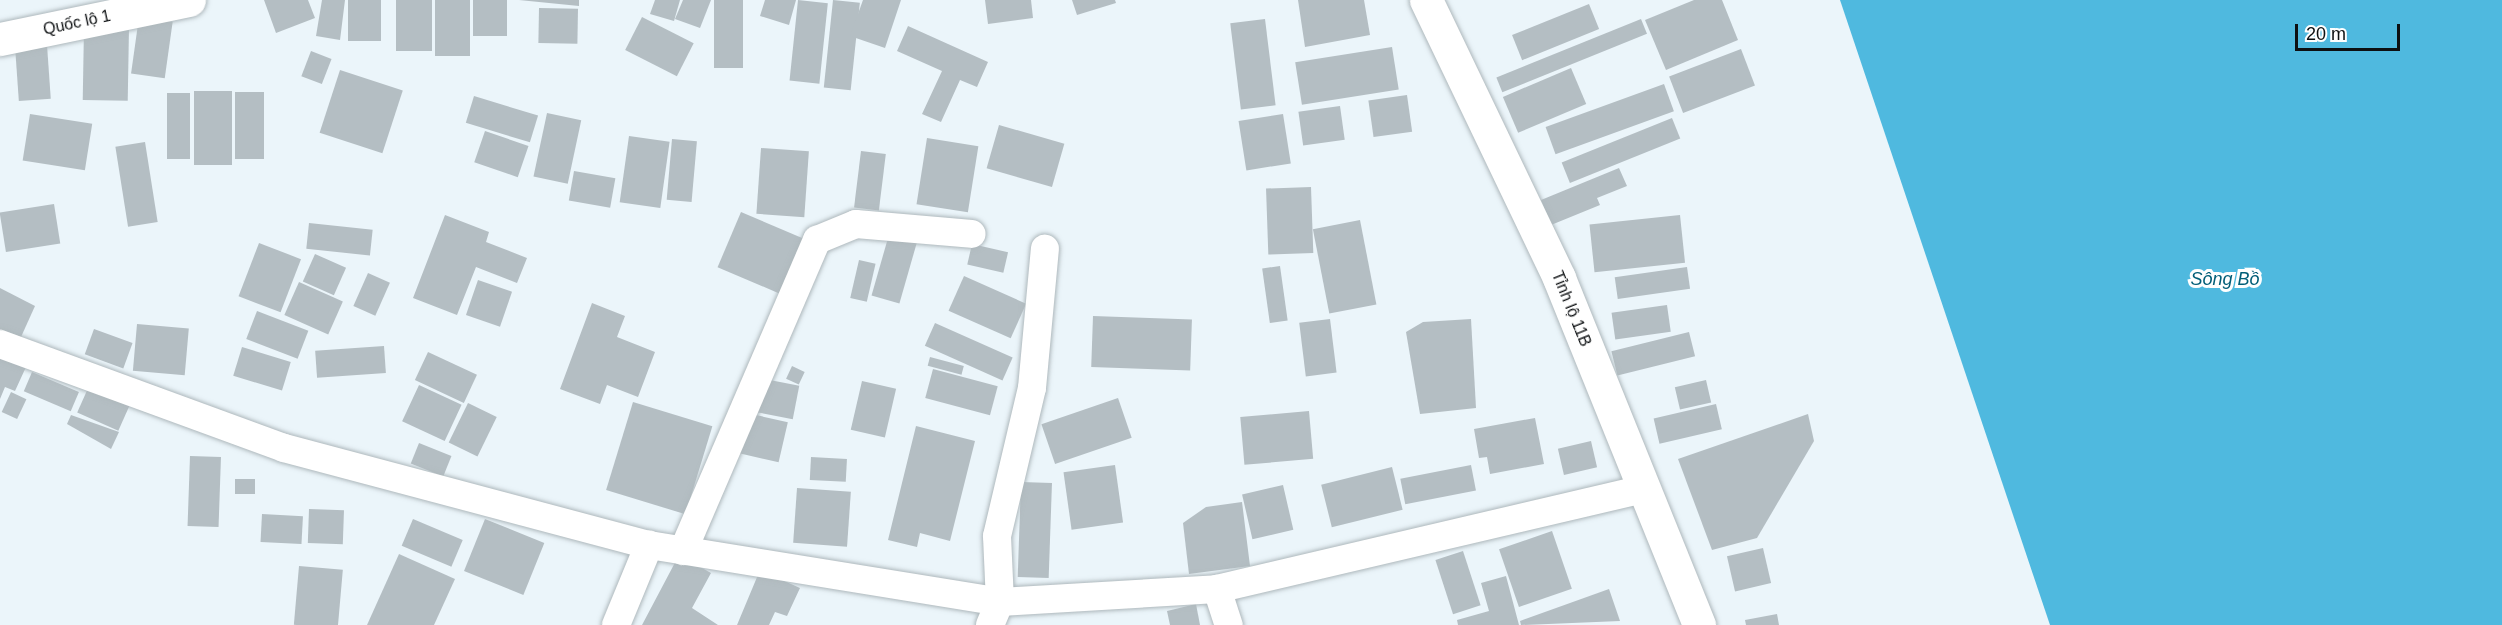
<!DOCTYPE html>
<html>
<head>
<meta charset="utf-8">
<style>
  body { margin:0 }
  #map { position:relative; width:2502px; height:625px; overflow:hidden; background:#ebf5fa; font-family:Arial,sans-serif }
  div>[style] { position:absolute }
  .water>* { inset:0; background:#4fb9df }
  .building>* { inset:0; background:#b4bec3; transform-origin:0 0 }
  .roads { filter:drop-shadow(0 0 2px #aeb8bc) drop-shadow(0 0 2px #aeb8bc) }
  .street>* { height:28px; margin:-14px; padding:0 14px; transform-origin:14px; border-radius:14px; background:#fff }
  .secondary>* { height:33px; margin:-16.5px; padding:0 16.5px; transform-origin:16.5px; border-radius:16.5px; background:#fff }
  .highway>* { height:33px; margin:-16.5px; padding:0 16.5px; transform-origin:16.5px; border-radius:16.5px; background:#fff }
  span { translate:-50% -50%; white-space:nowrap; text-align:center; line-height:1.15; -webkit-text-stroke:6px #fff; paint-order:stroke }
  .street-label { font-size:16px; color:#0d1012 }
  .water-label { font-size:18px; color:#025e78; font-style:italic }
  .scale { position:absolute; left:2295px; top:24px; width:105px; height:27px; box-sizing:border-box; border:3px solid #0d1012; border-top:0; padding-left:8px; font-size:18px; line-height:21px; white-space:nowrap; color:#0d1012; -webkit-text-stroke:4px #fff; paint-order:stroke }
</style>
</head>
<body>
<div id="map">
  <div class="water">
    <div style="clip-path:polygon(1840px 0,2502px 0,2502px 625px,2050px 625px)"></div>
  </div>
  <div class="building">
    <div style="clip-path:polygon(264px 0,308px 0,315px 18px,276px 33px)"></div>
    <div style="clip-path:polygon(322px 0,345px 0,340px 40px,316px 36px)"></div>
    <div style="left:348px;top:0;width:33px;height:41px"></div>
    <div style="left:396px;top:0;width:36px;height:51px"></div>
    <div style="left:435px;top:0;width:35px;height:56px"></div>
    <div style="left:473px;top:0;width:34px;height:36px"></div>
    <div style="clip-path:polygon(519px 0,579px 0,579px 6px)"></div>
    <div style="clip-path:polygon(655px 0,680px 0,674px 21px,650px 14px)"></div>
    <div style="clip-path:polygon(683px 0,711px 0,700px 28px,675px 19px)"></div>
    <div style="left:714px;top:0;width:29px;height:68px"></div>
    <div style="clip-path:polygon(765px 0,796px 0,789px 25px,760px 16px)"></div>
    <div style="left:798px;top:0;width:30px;height:81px;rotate:6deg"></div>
    <div style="left:833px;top:0;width:27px;height:88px;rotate:6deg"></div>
    <div style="clip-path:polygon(863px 0,901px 0,885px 48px,850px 36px)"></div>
    <div style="clip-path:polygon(985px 0,1031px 0,1033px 18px,988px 24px)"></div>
    <div style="clip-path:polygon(1072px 0,1115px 0,1116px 3px,1077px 15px)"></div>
    <div style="clip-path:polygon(1298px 0,1364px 0,1370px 35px,1305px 47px)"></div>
    <div style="clip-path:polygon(1694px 0,1722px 0,1738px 40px,1666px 70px,1645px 20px)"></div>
    <div style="left:1589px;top:4px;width:27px;height:83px;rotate:68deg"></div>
    <div style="left:539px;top:8px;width:39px;height:35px;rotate:1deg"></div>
    <div style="left:139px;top:17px;width:34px;height:57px;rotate:8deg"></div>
    <div style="left:642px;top:17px;width:58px;height:37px;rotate:27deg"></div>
    <div style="left:1265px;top:19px;width:87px;height:35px;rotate:83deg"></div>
    <div style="left:1641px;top:19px;width:16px;height:156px;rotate:68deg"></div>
    <div style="clip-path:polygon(908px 26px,988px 62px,977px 87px,960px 80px,941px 122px,922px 114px,942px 71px,897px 51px)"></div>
    <div style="left:84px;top:27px;width:45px;height:73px;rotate:1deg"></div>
    <div style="left:47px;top:45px;width:54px;height:32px;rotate:86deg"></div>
    <div style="left:1392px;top:47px;width:43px;height:98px;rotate:81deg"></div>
    <div style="left:1741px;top:49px;width:39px;height:77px;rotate:69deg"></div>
    <div style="left:311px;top:51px;width:22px;height:27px;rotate:21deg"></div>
    <div style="left:1571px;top:68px;width:39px;height:74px;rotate:67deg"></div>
    <div style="left:340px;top:70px;width:66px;height:66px;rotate:18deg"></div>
    <div style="left:1664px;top:84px;width:29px;height:126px;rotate:70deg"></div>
    <div style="left:194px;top:91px;width:38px;height:74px"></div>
    <div style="left:235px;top:92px;width:29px;height:67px"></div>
    <div style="left:167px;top:93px;width:23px;height:66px"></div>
    <div style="left:1407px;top:95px;width:37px;height:39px;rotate:82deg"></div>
    <div style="left:474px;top:96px;width:67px;height:28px;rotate:17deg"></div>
    <div style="left:1340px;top:106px;width:34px;height:42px;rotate:82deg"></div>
    <div style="left:547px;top:113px;width:35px;height:65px;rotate:12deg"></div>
    <div style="left:30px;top:114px;width:63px;height:47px;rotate:9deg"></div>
    <div style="left:1283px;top:114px;width:50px;height:45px;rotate:81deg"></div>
    <div style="left:1672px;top:118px;width:22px;height:119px;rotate:68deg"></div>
    <div style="left:999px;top:125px;width:68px;height:45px;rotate:16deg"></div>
    <div style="left:485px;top:131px;width:46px;height:33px;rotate:19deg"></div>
    <div style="left:629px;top:136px;width:41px;height:67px;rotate:8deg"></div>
    <div style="left:927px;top:138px;width:52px;height:67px;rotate:9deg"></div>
    <div style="left:672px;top:139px;width:25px;height:61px;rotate:5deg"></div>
    <div style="left:145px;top:142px;width:81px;height:30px;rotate:81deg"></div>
    <div style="left:761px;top:148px;width:48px;height:66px;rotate:4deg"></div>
    <div style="left:861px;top:151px;width:25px;height:57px;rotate:7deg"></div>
    <div style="clip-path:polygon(1619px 168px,1627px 186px,1597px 198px,1600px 205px,1551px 225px,1541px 200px)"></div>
    <div style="left:574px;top:171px;width:42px;height:30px;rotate:10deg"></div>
    <div style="left:1311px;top:187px;width:66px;height:45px;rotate:88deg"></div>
    <div style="left:54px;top:204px;width:40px;height:55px;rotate:81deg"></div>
    <div style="left:741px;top:212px;width:67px;height:60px;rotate:23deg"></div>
    <div style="clip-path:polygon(445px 215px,489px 232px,486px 242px,527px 258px,517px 283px,476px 267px,457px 315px,413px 298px)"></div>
    <div style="left:1680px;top:215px;width:48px;height:91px;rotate:84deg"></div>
    <div style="left:1360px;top:220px;width:86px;height:48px;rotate:79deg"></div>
    <div style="left:309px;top:223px;width:64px;height:26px;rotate:6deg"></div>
    <div style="left:890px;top:231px;width:29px;height:67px;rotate:16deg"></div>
    <div style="left:259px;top:243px;width:45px;height:57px;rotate:21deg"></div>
    <div style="left:972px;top:244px;width:37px;height:21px;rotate:13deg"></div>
    <div style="left:315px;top:254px;width:34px;height:30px;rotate:24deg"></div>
    <div style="left:859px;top:260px;width:17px;height:39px;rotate:13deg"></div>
    <div style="left:1280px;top:266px;width:55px;height:18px;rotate:82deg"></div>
    <div style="left:1687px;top:267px;width:22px;height:73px;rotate:82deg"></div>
    <div style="left:368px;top:273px;width:24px;height:36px;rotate:24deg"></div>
    <div style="left:964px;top:276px;width:68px;height:38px;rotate:24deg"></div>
    <div style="left:478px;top:280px;width:36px;height:37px;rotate:19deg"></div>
    <div style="left:299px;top:282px;width:48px;height:36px;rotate:24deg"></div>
    <div style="clip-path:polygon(0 288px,35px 306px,21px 337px,0 329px)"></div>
    <div style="clip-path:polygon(592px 303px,625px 316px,617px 337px,655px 352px,638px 397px,607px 385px,600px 404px,560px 389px)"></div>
    <div style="left:1667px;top:305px;width:27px;height:56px;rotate:82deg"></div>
    <div style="left:257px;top:311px;width:55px;height:30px;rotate:21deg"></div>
    <div style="left:1093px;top:316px;width:99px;height:51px;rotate:2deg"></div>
    <div style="left:1330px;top:319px;width:54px;height:31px;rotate:83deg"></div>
    <div style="clip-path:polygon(1471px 319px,1476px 408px,1420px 414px,1406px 332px,1423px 322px)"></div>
    <div style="left:935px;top:323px;width:85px;height:25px;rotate:24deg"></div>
    <div style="left:137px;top:324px;width:52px;height:47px;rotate:5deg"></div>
    <div style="left:94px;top:329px;width:41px;height:27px;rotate:20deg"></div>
    <div style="left:1689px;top:332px;width:25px;height:80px;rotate:76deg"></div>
    <div style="left:384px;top:346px;width:27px;height:69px;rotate:86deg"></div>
    <div style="left:242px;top:347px;width:51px;height:30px;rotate:17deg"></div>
    <div style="left:428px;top:352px;width:54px;height:31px;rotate:25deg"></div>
    <div style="clip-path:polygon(0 355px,26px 367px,15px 391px,5px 387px,0 399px)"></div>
    <div style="left:930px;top:357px;width:35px;height:9px;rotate:15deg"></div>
    <div style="left:792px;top:366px;width:14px;height:14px;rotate:25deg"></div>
    <div style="left:933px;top:369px;width:67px;height:30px;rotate:15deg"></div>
    <div style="left:32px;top:372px;width:51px;height:21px;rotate:23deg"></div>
    <div style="left:759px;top:378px;width:41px;height:34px;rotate:11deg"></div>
    <div style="left:1706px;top:380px;width:23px;height:32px;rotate:77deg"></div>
    <div style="left:862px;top:381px;width:35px;height:50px;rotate:13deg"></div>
    <div style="left:419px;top:385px;width:47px;height:40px;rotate:25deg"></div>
    <div style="left:89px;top:386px;width:45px;height:29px;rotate:24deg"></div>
    <div style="left:11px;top:392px;width:17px;height:22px;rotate:25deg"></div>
    <div style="left:1118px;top:398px;width:42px;height:81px;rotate:71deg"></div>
    <div style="left:633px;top:402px;width:83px;height:92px;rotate:17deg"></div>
    <div style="left:468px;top:403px;width:32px;height:44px;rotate:26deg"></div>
    <div style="left:1716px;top:404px;width:26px;height:64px;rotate:77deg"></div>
    <div style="left:1309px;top:411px;width:48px;height:69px;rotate:85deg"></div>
    <div style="left:743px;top:412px;width:46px;height:41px;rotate:13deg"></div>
    <div style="clip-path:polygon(1808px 414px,1814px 441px,1757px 538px,1712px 550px,1678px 459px)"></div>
    <div style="clip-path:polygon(71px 415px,119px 432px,111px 449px,67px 424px)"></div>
    <div style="clip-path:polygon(1535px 418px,1544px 464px,1490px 474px,1487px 457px,1479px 458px,1474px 429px)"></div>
    <div style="clip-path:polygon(916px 426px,975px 441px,950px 541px,920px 533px,917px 547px,888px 540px)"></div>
    <div style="left:1591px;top:441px;width:27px;height:34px;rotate:77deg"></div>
    <div style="left:419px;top:443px;width:35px;height:22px;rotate:22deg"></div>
    <div style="left:190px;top:456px;width:31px;height:70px;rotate:2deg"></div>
    <div style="left:811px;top:457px;width:36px;height:23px;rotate:3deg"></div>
    <div style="left:1115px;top:465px;width:58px;height:52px;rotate:82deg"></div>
    <div style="left:1471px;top:465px;width:26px;height:72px;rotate:79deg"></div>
    <div style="left:1392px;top:467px;width:44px;height:73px;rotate:76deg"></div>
    <div style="left:235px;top:479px;width:20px;height:15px"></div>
    <div style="left:1021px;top:482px;width:31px;height:95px;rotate:2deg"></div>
    <div style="left:1283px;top:485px;width:46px;height:42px;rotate:77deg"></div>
    <div style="left:797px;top:488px;width:54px;height:55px;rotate:4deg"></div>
    <div style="clip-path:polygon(1242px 502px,1250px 566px,1189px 574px,1183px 523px,1206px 507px)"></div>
    <div style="left:309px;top:509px;width:35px;height:34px;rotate:2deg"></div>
    <div style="left:262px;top:514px;width:41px;height:28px;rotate:3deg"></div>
    <div style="left:413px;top:519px;width:54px;height:29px;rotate:23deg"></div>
    <div style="left:485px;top:519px;width:64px;height:56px;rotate:22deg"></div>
    <div style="left:1552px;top:531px;width:61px;height:56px;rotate:71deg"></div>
    <div style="left:1763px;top:548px;width:36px;height:37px;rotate:77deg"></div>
    <div style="left:1463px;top:551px;width:57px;height:29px;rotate:72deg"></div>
    <div style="clip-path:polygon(399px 554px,455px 579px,434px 625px,367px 625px)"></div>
    <div style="clip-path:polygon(679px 555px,711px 573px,692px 608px,718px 625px,642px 625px)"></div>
    <div style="left:299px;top:566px;width:44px;height:59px;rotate:5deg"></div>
    <div style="clip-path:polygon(760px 570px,800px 588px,787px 616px,775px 612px,769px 625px,737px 625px)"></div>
    <div style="clip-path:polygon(1506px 576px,1519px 625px,1458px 625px,1457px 620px,1489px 611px,1481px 583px)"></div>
    <div style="clip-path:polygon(1609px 589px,1620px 621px,1521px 625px,1520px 621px)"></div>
    <div style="clip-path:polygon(1196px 604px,1200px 625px,1170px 625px,1167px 611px)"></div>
    <div style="clip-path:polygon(1777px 614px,1779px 625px,1746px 625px,1745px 620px)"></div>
  </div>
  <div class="roads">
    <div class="street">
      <div style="left:0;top:344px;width:302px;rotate:20.1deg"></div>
      <div style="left:284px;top:448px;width:378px;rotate:14.9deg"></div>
      <div style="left:649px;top:545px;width:356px;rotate:9.2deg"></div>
      <div style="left:1000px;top:602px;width:217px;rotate:-3.4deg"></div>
      <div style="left:1217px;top:589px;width:439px;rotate:-13.2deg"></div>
      <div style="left:683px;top:551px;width:339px;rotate:-66.7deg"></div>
      <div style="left:817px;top:240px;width:42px;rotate:-22.3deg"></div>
      <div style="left:856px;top:224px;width:116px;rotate:4.9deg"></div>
      <div style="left:1217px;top:589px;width:38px;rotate:72deg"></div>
      <div style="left:616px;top:625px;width:87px;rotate:-67.6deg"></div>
      <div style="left:990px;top:625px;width:25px;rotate:-67deg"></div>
      <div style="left:1000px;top:602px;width:66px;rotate:-92.6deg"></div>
      <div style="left:997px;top:536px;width:152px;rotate:-76.7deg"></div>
      <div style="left:1032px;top:388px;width:140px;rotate:-84.7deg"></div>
    </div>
    <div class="secondary">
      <div style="left:1426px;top:0;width:308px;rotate:64.4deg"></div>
      <div style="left:1559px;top:278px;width:374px;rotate:68deg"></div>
    </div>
    <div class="highway">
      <div style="left:0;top:39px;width:193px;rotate:-11.7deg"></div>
    </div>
  </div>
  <div class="street-label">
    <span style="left:77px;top:23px;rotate:-12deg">Quốc lộ 1</span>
    <span style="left:1571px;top:309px;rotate:68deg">Tỉnh lộ 11B</span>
  </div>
  <div class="water-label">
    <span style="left:2225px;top:279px">Sông Bồ</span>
  </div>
  <div class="scale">20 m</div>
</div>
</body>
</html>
